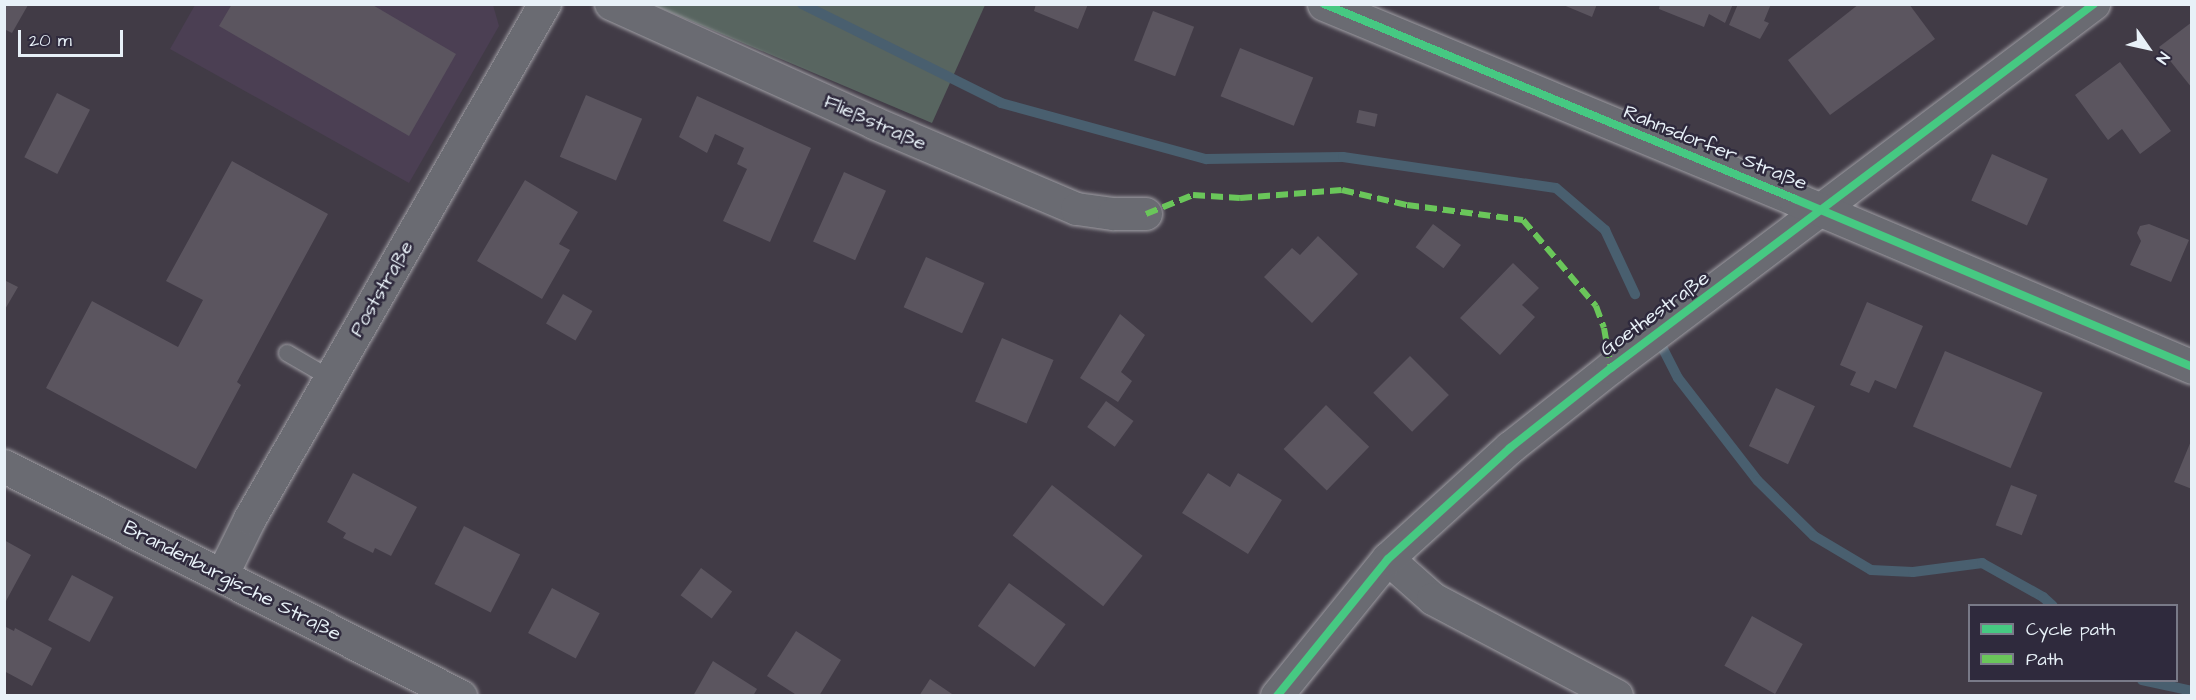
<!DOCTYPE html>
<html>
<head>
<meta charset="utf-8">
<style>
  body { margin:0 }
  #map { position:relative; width:2196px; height:700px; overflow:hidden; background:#413b46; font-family:"Architects Daughter",sans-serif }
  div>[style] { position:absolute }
  .built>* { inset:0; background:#4b3f53 }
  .green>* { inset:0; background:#586560 }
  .stream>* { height:10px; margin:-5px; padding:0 5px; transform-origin:5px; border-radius:5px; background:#495f6f }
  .building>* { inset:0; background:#5b555f; transform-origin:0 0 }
  .roads { filter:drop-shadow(0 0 2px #a09fa5) drop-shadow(0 0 2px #a09fa5) }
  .service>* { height:16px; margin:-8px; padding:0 8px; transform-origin:8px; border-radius:8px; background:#6a6b72 }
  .minor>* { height:32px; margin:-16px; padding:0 16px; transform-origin:16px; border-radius:16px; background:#6a6b72 }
  .tertiary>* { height:33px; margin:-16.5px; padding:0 16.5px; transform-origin:16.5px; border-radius:16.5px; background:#6a6b72 }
  .quiet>* { height:6px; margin-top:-3px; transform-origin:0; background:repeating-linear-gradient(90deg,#6ac65a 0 12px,transparent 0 18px) }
  .cycleway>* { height:8px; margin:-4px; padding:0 4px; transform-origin:4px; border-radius:4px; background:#46c982 }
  span { translate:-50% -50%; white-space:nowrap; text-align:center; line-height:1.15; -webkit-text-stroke:5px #2f2a3d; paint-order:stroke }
  .street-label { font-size:20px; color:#e8f1f8 }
  .frame { position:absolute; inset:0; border:6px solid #e8f1f8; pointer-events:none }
  .legend { position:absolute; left:1968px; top:604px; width:210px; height:78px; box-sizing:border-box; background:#2f2a3d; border:2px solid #797a88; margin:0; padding:8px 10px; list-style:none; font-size:18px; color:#e8f1f8 }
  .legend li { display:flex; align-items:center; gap:12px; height:30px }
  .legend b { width:30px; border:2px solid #797a88 }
  .north { position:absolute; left:2118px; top:18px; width:60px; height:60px; -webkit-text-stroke:4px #2f2a3d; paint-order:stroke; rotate:124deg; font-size:16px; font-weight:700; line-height:24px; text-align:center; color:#e8f1f8 }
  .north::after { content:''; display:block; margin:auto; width:21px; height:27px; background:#e8f1f8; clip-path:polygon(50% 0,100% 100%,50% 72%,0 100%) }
  .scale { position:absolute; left:18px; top:30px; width:105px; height:27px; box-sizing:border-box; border:3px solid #e8f1f8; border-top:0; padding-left:8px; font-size:18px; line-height:21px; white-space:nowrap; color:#e8f1f8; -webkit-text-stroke:4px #2f2a3d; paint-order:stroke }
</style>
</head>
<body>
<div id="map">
  <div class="built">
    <div style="clip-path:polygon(195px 5px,493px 5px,499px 26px,409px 183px,170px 49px)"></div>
  </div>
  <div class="green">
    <div style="clip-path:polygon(653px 5px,985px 5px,932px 123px)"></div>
  </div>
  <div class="stream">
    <div style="left:802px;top:4px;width:222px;rotate:26.4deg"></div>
    <div style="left:1001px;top:103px;width:213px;rotate:15.3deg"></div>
    <div style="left:1206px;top:159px;width:137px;rotate:-0.8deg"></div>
    <div style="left:1343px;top:157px;width:215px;rotate:8.3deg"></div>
    <div style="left:1556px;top:188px;width:65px;rotate:40.6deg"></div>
    <div style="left:1605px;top:230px;width:71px;rotate:64.9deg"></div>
    <div style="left:1657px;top:337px;width:46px;rotate:62.9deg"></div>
    <div style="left:1678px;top:378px;width:130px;rotate:52.2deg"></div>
    <div style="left:1758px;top:481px;width:78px;rotate:44.5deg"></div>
    <div style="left:1814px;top:536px;width:66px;rotate:30.8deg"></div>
    <div style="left:1871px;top:570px;width:42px;rotate:2.7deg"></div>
    <div style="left:1913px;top:572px;width:70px;rotate:-7.4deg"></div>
    <div style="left:1982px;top:563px;width:70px;rotate:29.1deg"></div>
    <div style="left:2043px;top:597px;width:13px;rotate:42deg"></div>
    <div style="left:2142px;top:680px;width:51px;rotate:12.4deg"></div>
  </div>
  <div class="building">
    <div style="clip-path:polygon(232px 4px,371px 4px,456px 54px,409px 136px,219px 26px)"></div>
    <div style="clip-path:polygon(1036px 4px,1088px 4px,1078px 29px,1034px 11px)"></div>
    <div style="clip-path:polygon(1561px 4px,1597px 4px,1592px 17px)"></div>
    <div style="clip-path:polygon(1660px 4px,1733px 4px,1725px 23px,1709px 14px,1704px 27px,1659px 9px)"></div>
    <div style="clip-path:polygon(1738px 4px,1771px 4px,1764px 21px,1769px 23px,1760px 39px,1729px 25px)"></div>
    <div style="clip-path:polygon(1859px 4px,1909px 4px,1935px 39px,1830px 115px,1788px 60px)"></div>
    <div style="clip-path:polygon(4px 5px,28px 5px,12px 33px,4px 29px)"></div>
    <div style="left:1153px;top:11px;width:44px;height:53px;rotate:21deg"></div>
    <div style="clip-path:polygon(2192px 22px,2192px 88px,2159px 47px)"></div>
    <div style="left:1240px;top:48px;width:79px;height:52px;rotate:22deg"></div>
    <div style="clip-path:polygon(2120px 62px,2171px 131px,2140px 154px,2122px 129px,2108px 140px,2075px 95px)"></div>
    <div style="left:57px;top:93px;width:37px;height:72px;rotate:27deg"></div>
    <div style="left:586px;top:95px;width:61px;height:67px;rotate:23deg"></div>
    <div style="clip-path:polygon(697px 96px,811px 148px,770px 242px,723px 221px,747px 169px,737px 164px,744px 148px,715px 134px,707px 153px,679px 137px)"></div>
    <div style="left:1359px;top:110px;width:19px;height:13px;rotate:12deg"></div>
    <div style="left:1992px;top:154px;width:61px;height:51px;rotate:24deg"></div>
    <div style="clip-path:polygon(232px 161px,328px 214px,237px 382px,241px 385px,196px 469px,46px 388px,92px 301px,178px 347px,203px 300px,166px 281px)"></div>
    <div style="left:844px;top:172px;width:46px;height:76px;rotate:24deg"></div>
    <div style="clip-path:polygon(525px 180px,578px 212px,559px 244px,570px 250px,542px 299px,477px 261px)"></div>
    <div style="left:1433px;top:224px;width:35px;height:29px;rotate:37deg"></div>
    <div style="clip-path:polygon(2149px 224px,2189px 240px,2171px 282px,2130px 265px,2141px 241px,2137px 233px,2140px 226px)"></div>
    <div style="clip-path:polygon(1318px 236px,1358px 274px,1312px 323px,1264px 277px,1292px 248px,1300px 255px)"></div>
    <div style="left:926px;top:257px;width:64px;height:55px;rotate:24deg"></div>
    <div style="clip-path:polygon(1513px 263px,1539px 288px,1522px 305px,1535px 317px,1500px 355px,1460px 318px)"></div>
    <div style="clip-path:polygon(4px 280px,18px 287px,4px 311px)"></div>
    <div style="left:563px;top:294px;width:34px;height:34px;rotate:30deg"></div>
    <div style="clip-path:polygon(1867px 302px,1923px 326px,1896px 389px,1875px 380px,1869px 393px,1850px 385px,1856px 372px,1840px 365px)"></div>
    <div style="clip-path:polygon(1120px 314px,1145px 335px,1121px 372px,1132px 381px,1118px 402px,1080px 378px)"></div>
    <div style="left:1002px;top:338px;width:56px;height:69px;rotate:23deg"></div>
    <div style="left:1945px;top:351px;width:106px;height:82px;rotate:23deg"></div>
    <div style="left:1410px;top:356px;width:55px;height:52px;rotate:45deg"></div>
    <div style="left:1776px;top:388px;width:43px;height:64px;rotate:25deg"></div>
    <div style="left:1106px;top:401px;width:34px;height:32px;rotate:36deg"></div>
    <div style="left:1326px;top:405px;width:60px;height:61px;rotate:44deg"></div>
    <div style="clip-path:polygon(2191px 441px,2192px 441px,2192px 489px,2174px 482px)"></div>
    <div style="clip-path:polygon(353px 473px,417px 507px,391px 556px,375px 548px,373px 553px,343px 538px,346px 533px,327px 522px)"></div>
    <div style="clip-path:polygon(1208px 473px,1230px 487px,1238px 473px,1282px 500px,1248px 554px,1182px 513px)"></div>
    <div style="left:1052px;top:485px;width:115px;height:64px;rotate:38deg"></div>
    <div style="left:2011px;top:485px;width:28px;height:43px;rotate:21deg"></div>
    <div style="left:464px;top:526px;width:63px;height:65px;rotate:27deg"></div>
    <div style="clip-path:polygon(4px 540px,31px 555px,6px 601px,4px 600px)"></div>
    <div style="left:701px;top:568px;width:39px;height:34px;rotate:37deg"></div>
    <div style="left:72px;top:575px;width:47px;height:51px;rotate:28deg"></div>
    <div style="left:1009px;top:583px;width:70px;height:53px;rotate:36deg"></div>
    <div style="left:552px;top:588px;width:54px;height:51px;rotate:28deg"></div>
    <div style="left:1752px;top:616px;width:58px;height:57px;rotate:29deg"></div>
    <div style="clip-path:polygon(4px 626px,14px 631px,15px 628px,52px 648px,32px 686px,4px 671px)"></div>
    <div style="clip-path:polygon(796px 631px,841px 660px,819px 696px,798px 696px,767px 676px)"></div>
    <div style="clip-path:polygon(713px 661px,757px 689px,753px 696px,693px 696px)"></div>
    <div style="clip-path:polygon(930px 679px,955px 696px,919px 696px)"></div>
  </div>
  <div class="roads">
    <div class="service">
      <div style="left:287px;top:353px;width:50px;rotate:30.2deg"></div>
    </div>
    <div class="minor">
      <div style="left:611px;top:4px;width:289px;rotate:24.3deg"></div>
      <div style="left:874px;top:123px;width:220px;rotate:23deg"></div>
      <div style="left:1077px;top:209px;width:37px;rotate:8deg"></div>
      <div style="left:1114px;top:214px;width:32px"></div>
      <div style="left:1388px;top:559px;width:60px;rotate:41.6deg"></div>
      <div style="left:1433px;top:599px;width:208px;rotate:27.8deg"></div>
      <div style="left:222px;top:576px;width:64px;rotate:-63.8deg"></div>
      <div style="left:250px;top:519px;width:594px;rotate:-60.2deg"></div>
      <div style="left:1277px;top:696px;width:176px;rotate:-51deg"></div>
      <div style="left:1388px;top:559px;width:165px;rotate:-42.3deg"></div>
      <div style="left:1510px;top:448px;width:129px;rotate:-38.4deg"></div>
      <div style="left:1611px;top:368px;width:605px;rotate:-37deg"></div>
    </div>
    <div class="tertiary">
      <div style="left:1324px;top:4px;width:510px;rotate:22.49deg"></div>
      <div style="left:1795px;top:199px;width:431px;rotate:22.9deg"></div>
      <div style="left:4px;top:466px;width:511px;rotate:26.77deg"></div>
    </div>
  </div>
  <div class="quiet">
    <div style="left:1146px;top:214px;width:51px;rotate:-22deg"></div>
    <div style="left:1193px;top:195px;width:47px;rotate:3.7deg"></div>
    <div style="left:1240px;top:198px;width:102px;rotate:-4.5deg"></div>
    <div style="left:1342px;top:190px;width:67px;rotate:13deg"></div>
    <div style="left:1407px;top:205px;width:117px;rotate:7.4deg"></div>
    <div style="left:1523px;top:220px;width:113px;rotate:49.7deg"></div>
    <div style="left:1596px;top:306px;width:23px;rotate:70deg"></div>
    <div style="left:1604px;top:328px;width:41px;rotate:80.1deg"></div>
  </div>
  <div class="cycleway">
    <div style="left:1324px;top:4px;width:510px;rotate:22.49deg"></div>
    <div style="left:1795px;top:199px;width:431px;rotate:22.9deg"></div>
    <div style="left:1277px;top:696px;width:176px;rotate:-51deg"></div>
    <div style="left:1388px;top:559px;width:165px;rotate:-42.3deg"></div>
    <div style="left:1510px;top:448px;width:129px;rotate:-38.4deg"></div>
    <div style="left:1611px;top:368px;width:605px;rotate:-37deg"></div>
  </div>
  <div class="street-label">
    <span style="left:875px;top:123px;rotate:24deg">Fließstraße</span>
    <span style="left:1715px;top:148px;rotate:22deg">Rahnsdorfer Straße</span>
    <span style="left:382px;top:289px;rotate:-60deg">Poststraße</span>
    <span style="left:1655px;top:314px;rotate:-36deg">Goethestraße</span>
    <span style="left:232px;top:581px;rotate:27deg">Brandenburgische Straße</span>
  </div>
  <div class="frame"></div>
  <ul class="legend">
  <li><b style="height:8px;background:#46c982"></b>Cycle path</li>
  <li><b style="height:8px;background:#6ac65a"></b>Path</li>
  </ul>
  <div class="north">N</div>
  <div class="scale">20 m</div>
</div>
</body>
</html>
